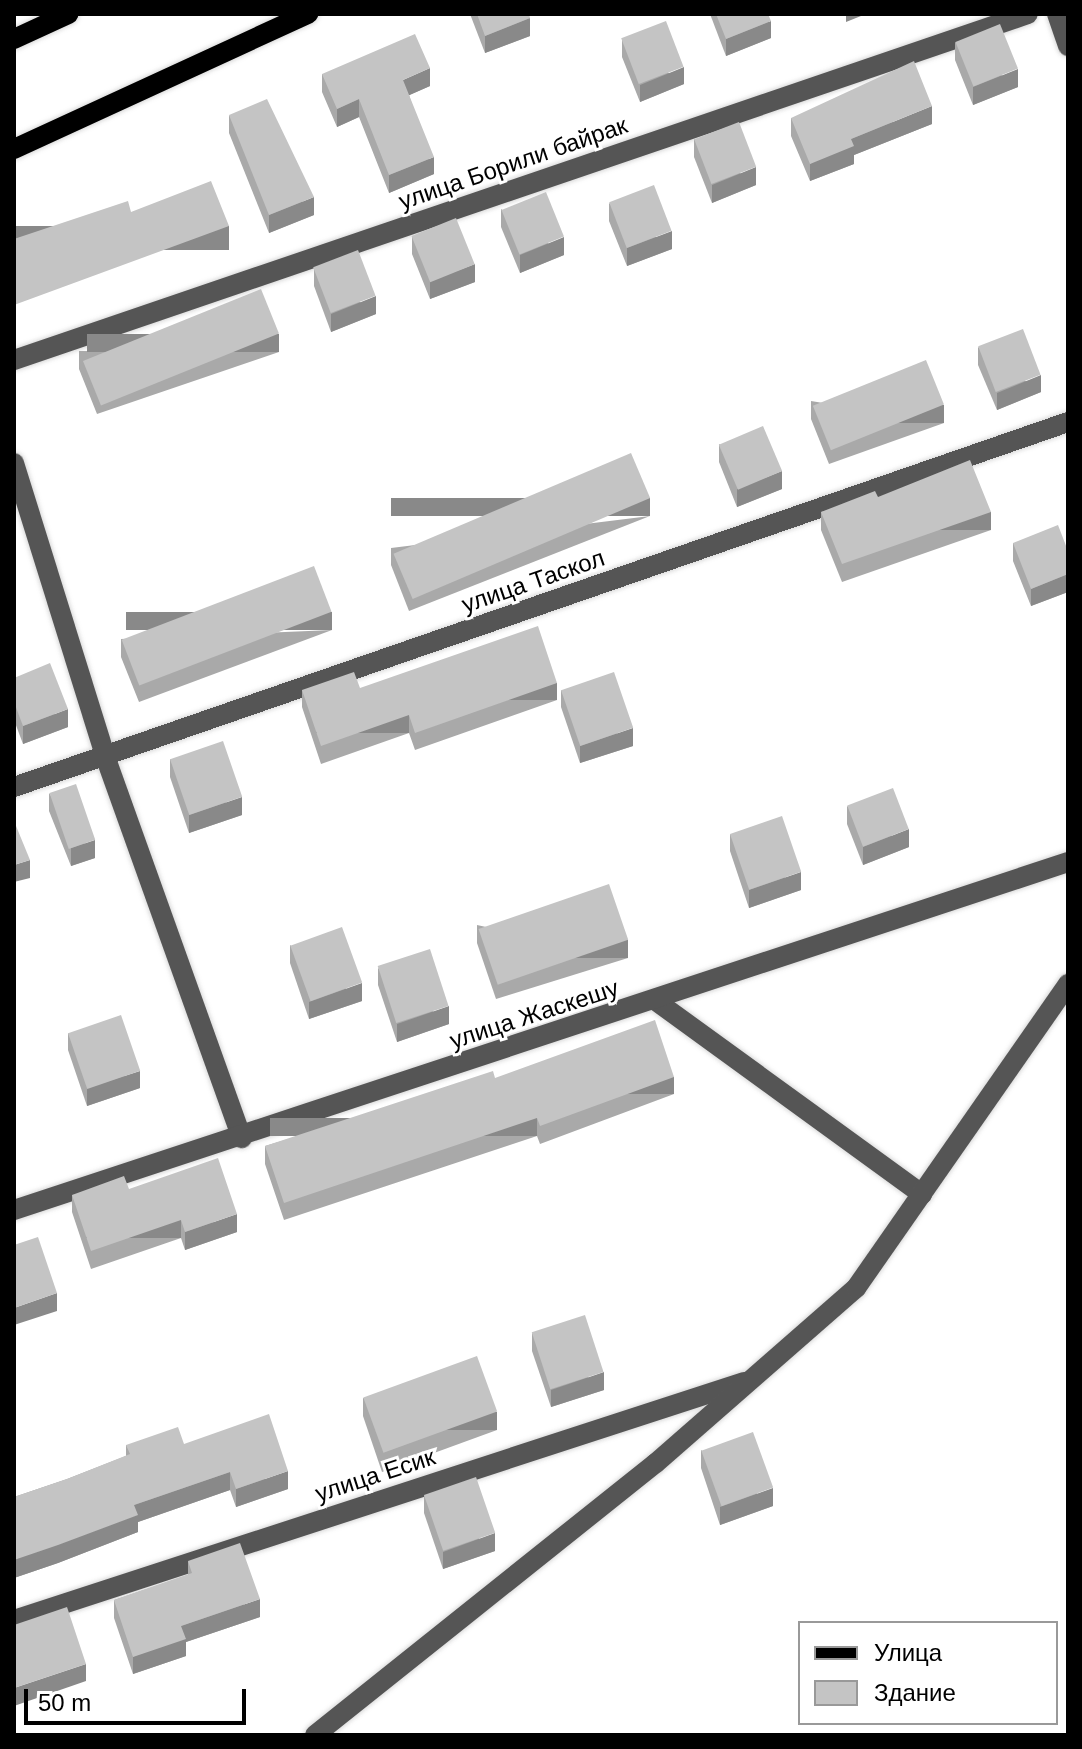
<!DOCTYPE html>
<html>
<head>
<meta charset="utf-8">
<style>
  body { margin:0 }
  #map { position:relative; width:1082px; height:1749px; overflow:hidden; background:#fff; font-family:Helvetica,sans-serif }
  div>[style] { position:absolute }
  .roads { filter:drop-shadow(0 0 2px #dbdbdb) drop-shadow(0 0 2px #dbdbdb) }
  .minor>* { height:20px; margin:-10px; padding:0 10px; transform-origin:10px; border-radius:10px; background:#555 }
  .major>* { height:20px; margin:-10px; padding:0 10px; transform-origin:10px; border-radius:10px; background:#000 }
  .wall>* { inset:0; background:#a9a9a9 }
  .shaded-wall>* { inset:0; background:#898989; transform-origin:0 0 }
  .building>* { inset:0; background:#c4c4c4; transform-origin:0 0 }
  span { translate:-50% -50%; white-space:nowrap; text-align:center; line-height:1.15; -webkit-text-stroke:6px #fff; paint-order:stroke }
  .street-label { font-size:24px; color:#000 }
  .frame { position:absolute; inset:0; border:16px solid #000; pointer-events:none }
  .legend { position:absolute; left:798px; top:1621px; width:260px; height:104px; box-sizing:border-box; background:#fff; border:2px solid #999; margin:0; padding:10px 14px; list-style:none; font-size:24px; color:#000 }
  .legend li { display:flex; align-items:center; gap:16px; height:40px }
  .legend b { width:40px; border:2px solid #999 }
  .scale { position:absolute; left:24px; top:1689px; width:222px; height:36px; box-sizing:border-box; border:4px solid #000; border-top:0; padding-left:10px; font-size:24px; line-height:28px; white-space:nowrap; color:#000; -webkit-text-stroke:6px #fff; paint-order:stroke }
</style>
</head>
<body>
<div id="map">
  <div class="roads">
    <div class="minor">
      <div style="left:1057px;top:14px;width:34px;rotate:71deg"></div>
      <div style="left:14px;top:360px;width:1071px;rotate:-18.84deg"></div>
      <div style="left:14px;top:463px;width:307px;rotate:72.7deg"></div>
      <div style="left:105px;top:756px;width:406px;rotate:70.3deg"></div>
      <div style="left:14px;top:787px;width:1115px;rotate:-19.1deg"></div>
      <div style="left:656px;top:1001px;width:329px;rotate:36deg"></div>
      <div style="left:14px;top:1210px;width:1110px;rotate:-18.27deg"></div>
      <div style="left:14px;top:1620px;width:768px;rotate:-18.06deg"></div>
      <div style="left:315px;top:1735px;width:436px;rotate:-38.6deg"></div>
      <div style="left:656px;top:1463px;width:266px;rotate:-41.2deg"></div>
      <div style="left:856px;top:1288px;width:371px;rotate:-55.1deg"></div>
    </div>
    <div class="major">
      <div style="left:14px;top:39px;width:60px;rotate:-24.8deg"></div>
      <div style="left:14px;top:149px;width:324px;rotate:-24.7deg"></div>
    </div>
  </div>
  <div class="wall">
    <div style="clip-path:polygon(470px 14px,529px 14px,530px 36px,485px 53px)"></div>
    <div style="clip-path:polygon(710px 14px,768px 14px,771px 38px,726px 56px)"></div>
    <div style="clip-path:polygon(622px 39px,684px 84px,640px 102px,622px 57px)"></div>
    <div style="clip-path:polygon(955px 42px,1018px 87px,973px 105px,955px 60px)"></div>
    <div style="clip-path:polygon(322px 74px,430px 86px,409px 95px,434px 174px,389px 193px,359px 117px,337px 127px,322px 92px)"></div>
    <div style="clip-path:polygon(229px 115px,314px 215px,269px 233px,229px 133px)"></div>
    <div style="clip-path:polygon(791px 118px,932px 124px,854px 155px,854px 164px,810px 181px,791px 136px)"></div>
    <div style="clip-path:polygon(694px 139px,756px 185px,712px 203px,694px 157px)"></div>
    <div style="clip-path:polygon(609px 203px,672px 249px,627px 266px,609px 221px)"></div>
    <div style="clip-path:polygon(501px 209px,564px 255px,520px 273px,501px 227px)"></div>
    <div style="clip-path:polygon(412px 236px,475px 282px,430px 299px,412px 254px)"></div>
    <div style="clip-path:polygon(314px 268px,376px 314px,331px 332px,314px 286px)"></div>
    <div style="clip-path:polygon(978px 347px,1041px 392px,997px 410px,978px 365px)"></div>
    <div style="clip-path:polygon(79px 351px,279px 352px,97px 414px,79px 369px)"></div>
    <div style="clip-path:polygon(811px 401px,944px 423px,829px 464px,811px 419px)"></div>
    <div style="clip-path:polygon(719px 444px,782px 489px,737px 507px,719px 462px)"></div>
    <div style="clip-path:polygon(878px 497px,991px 530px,842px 582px,821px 530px,821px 512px)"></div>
    <div style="clip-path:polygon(650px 516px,409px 611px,391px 565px,391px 548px)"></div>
    <div style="clip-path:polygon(1013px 543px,1068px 551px,1068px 592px,1031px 606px,1013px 561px)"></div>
    <div style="clip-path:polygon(332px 630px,139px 702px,121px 657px,121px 639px)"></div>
    <div style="clip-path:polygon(14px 678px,68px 727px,23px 744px,14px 720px)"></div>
    <div style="clip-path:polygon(360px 688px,557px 700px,415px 750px,409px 733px,321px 764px,302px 707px,302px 690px)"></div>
    <div style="clip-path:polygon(561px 690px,633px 746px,580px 763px,561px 707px)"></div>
    <div style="clip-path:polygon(170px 759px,242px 815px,189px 833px,170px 777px)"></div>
    <div style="clip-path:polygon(49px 793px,95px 858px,71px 866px,49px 811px)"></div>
    <div style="clip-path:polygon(847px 806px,909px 847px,863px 865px,847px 824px)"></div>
    <div style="clip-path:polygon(730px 834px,801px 890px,749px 908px,730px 851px)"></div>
    <div style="clip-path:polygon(477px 925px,628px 958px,496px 999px,477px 943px)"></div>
    <div style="clip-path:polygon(290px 945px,362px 1001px,309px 1019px,290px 963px)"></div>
    <div style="clip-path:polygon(378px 968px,449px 1024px,397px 1042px,378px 985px)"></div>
    <div style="clip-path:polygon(68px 1033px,140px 1088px,87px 1106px,68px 1050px)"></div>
    <div style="clip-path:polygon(495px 1078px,674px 1094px,540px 1144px,537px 1136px,284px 1220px,265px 1164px,265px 1146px)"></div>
    <div style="clip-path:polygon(129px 1189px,237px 1232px,185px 1250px,181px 1238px,91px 1269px,72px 1212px,72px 1195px)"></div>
    <div style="clip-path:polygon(532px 1333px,604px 1390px,551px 1407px,532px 1351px)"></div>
    <div style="clip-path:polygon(363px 1398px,497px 1430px,382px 1472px,363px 1416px)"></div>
    <div style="clip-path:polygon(184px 1444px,288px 1489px,236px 1507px,230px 1490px,138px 1522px,138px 1532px,58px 1563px,14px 1578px,14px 1497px,67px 1479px,126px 1456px,126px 1445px)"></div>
    <div style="clip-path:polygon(701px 1450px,773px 1506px,720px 1525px,701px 1468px)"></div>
    <div style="clip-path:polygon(424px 1495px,495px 1551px,443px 1569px,424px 1513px)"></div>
    <div style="clip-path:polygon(188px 1561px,260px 1617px,186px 1642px,186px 1656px,133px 1674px,114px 1618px,114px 1600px,188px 1575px)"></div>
  </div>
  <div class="shaded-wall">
    <div style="clip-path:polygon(846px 14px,866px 14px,846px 22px)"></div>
    <div style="clip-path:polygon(530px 18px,530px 36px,485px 53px,485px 36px)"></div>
    <div style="clip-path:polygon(771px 21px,771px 38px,726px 56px,726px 39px)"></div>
    <div style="clip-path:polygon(684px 67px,684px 84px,640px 102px,640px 85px)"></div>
    <div style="clip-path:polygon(430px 68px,430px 86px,403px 98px,403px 80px)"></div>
    <div style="clip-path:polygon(1018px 69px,1018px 87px,973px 105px,973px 87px)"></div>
    <div style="clip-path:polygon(359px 99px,359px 117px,337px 127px,337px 109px)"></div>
    <div style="clip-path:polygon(932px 106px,932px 124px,854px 155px,854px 164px,810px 181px,810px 164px,851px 139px)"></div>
    <div style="clip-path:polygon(434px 157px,434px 174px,389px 193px,389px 175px)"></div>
    <div style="clip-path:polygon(756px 167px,756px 185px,712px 203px,712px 185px)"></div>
    <div style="clip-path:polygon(314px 197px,314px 215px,269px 233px,269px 215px)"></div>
    <div style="left:229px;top:226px;width:24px;height:229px;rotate:90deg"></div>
    <div style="clip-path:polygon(672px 231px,672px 249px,627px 266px,627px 248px)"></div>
    <div style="clip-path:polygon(564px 237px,564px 255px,520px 273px,520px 255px)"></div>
    <div style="clip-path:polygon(475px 264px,475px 282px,430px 299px,430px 281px)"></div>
    <div style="clip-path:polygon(376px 296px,376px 314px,331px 332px,331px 314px)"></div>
    <div style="left:279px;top:334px;width:18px;height:192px;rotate:90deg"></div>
    <div style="clip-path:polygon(1041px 375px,1041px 392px,997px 410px,997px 393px)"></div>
    <div style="left:944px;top:405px;width:18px;height:122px;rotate:90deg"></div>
    <div style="clip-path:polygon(782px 471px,782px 489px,737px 507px,737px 489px)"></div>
    <div style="left:650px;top:498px;width:18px;height:259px;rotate:90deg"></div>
    <div style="left:991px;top:512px;width:18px;height:158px;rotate:90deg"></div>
    <div style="clip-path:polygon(1068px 574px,1068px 592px,1031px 606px,1031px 589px)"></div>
    <div style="left:332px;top:612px;width:18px;height:206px;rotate:90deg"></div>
    <div style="left:557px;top:683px;width:17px;height:151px;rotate:90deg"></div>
    <div style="clip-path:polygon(68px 709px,68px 727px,23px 744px,23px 726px)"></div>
    <div style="left:409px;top:715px;width:18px;height:93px;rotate:90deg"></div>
    <div style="clip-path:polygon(633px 728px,633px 746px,580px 763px,580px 746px)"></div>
    <div style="clip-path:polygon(242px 797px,242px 815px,189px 833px,189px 815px)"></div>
    <div style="clip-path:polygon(909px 829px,909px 847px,863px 865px,863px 847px)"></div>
    <div style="clip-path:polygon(95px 840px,95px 858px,71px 866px,71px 848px)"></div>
    <div style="clip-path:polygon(30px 860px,30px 878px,14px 882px,14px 865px)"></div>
    <div style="clip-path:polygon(801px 872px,801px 890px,749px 908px,749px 890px)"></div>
    <div style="left:628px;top:940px;width:18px;height:138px;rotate:90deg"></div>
    <div style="clip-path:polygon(362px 983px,362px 1001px,309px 1019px,309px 1002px)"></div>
    <div style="clip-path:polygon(449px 1006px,449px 1024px,397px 1042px,397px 1024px)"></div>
    <div style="clip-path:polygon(140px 1071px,140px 1088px,87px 1106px,87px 1088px)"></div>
    <div style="left:674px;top:1077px;width:17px;height:143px;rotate:90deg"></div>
    <div style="left:537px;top:1118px;width:18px;height:267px;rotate:90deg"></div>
    <div style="clip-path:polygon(237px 1214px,237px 1232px,185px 1250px,185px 1232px)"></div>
    <div style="left:181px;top:1220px;width:18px;height:95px;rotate:90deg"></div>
    <div style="clip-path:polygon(57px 1293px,57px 1311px,14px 1325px,14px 1308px)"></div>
    <div style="clip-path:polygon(604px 1372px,604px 1390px,551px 1407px,551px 1390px)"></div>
    <div style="left:497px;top:1412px;width:18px;height:122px;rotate:90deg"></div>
    <div style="clip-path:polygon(288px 1471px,288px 1489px,236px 1507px,236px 1489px)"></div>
    <div style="clip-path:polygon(230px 1472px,230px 1490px,138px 1522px,138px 1532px,58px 1563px,14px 1578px,14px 1560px,134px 1505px)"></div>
    <div style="clip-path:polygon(773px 1488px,773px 1506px,720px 1525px,720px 1507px)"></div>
    <div style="clip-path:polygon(495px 1533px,495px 1551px,443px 1569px,443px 1552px)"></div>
    <div style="clip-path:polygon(260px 1599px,260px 1617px,186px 1642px,186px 1656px,133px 1674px,133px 1657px,181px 1626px)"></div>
    <div style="clip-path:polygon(86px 1664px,86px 1681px,14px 1706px,14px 1688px)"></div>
  </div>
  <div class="building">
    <div style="clip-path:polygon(477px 14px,529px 14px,530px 18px,485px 36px)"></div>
    <div style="clip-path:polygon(716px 14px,768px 14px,771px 21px,726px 39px)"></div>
    <div style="left:666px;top:21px;width:49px;height:48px;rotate:69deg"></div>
    <div style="left:1000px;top:24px;width:48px;height:48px;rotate:68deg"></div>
    <div style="clip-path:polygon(415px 34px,430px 68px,403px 80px,434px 157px,389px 175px,359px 99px,337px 109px,322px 74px)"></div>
    <div style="clip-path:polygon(914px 61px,932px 106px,851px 139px,854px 146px,810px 164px,791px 118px)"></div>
    <div style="clip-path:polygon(267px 99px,314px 197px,269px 215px,229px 115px)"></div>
    <div style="left:739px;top:122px;width:48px;height:48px;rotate:69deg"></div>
    <div style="clip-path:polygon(211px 181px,229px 226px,14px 305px,14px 239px,128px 201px,131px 212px)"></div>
    <div style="left:654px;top:185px;width:49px;height:48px;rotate:69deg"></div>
    <div style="left:546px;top:192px;width:48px;height:48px;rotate:68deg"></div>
    <div style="left:456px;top:218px;width:50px;height:48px;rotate:68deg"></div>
    <div style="left:358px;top:250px;width:49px;height:48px;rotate:69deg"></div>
    <div style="left:261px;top:289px;width:48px;height:192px;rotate:68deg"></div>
    <div style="left:1023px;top:329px;width:49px;height:48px;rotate:69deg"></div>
    <div style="left:926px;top:360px;width:48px;height:122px;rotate:68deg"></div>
    <div style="left:763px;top:426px;width:49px;height:48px;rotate:67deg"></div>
    <div style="left:631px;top:453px;width:49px;height:258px;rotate:67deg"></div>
    <div style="clip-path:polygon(970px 460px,991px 512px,842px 564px,821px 512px,875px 491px,878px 497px)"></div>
    <div style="clip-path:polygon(1058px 525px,1068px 551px,1068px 574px,1031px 589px,1013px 543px)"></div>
    <div style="left:314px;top:566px;width:49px;height:206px;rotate:69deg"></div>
    <div style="clip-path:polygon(538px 626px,557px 683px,415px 733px,409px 715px,321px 746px,302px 690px,354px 672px,360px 688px)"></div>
    <div style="clip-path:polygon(50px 663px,68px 709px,23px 726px,14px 702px,14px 678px)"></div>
    <div style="left:614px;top:672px;width:59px;height:56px;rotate:71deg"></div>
    <div style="left:223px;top:741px;width:59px;height:56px;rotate:71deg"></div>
    <div style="left:76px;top:784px;width:59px;height:28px;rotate:71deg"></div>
    <div style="left:893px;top:788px;width:44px;height:49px;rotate:69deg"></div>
    <div style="left:782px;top:816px;width:59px;height:55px;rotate:71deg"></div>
    <div style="clip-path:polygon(14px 821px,30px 860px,14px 865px)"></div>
    <div style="left:609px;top:884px;width:59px;height:138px;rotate:71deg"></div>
    <div style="left:342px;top:927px;width:59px;height:55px;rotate:70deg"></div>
    <div style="left:430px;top:949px;width:60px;height:55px;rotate:72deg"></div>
    <div style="left:121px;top:1015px;width:59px;height:56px;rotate:71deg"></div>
    <div style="clip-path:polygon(655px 1020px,674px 1077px,540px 1126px,537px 1118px,284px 1203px,265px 1146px,493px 1071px,495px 1078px)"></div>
    <div style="clip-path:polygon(218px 1158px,237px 1214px,185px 1232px,181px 1220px,91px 1251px,72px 1195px,124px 1176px,129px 1189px)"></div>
    <div style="clip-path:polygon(38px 1237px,57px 1293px,14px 1308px,14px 1245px)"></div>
    <div style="left:585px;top:1315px;width:60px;height:56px;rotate:72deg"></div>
    <div style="left:477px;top:1356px;width:59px;height:121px;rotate:70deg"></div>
    <div style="clip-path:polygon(269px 1414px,288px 1471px,236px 1489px,230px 1472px,134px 1505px,138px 1515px,58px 1545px,14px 1560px,14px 1497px,67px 1479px,130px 1454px,126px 1445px,178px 1427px,184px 1444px)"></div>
    <div style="left:753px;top:1432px;width:59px;height:55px;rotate:70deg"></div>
    <div style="left:476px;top:1477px;width:59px;height:55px;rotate:71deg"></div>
    <div style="clip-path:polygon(240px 1543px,260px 1599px,181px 1626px,186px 1639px,133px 1657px,114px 1600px,192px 1573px,188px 1561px)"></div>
    <div style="clip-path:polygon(67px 1607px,86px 1664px,14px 1688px,14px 1625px)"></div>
  </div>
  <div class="street-label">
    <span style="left:513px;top:163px;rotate:-19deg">улица Борили байрак</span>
    <span style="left:533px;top:581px;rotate:-19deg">улица Таскол</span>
    <span style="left:534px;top:1014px;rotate:-18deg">улица Жаскешу</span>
    <span style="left:375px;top:1475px;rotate:-18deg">улица Есик</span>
  </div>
  <div class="frame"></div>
  <ul class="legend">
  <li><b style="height:10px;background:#000"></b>Улица</li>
  <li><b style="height:22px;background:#c4c4c4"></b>Здание</li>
  </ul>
  <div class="scale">50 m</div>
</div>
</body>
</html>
